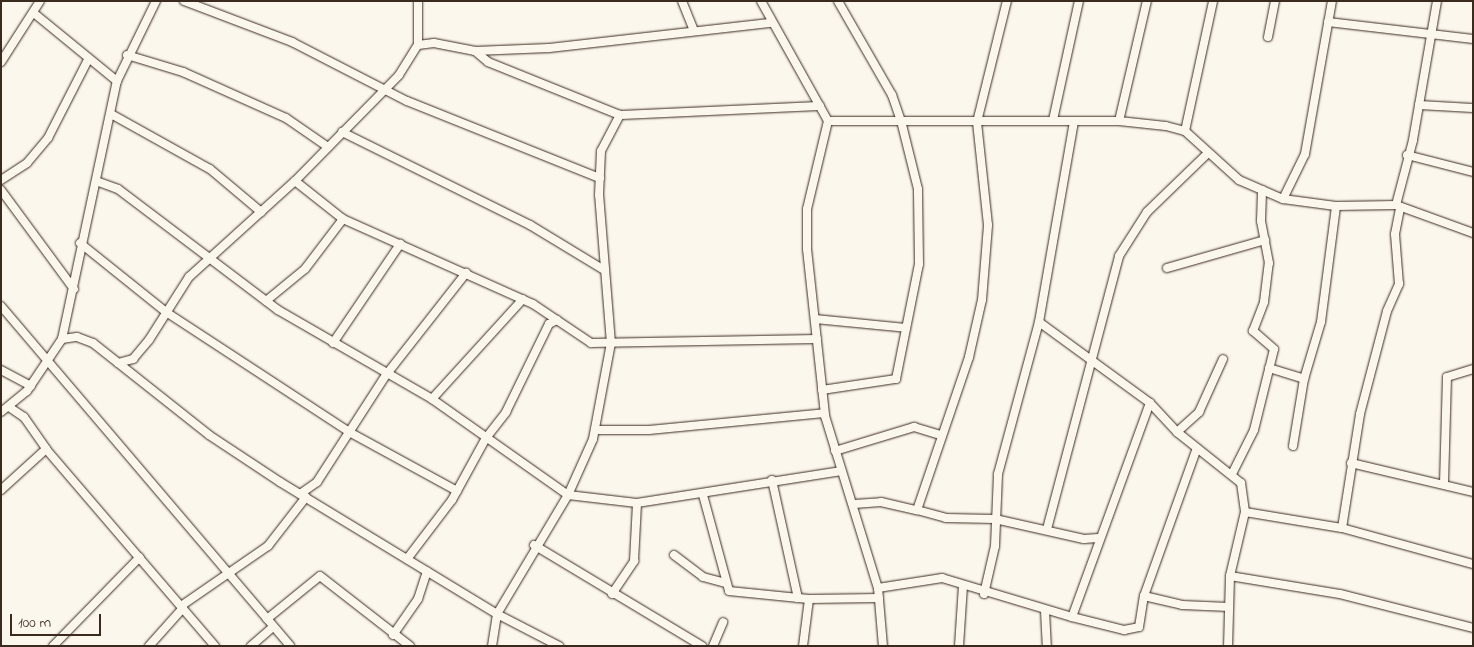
<!DOCTYPE html>
<html>
<head>
<meta charset="utf-8">
<style>
  body { margin:0 }
  #map { position:relative; width:1474px; height:647px; overflow:hidden; background:#fbf7ec; font-family:"Indie Flower",sans-serif }
  div>[style] { position:absolute }
  .roads { filter:drop-shadow(0 0 1px #3b2a1e) drop-shadow(0 0 1px #3b2a1e) }
  .minor>* { height:8px; margin:-4px; padding:0 4px; transform-origin:4px; border-radius:4px; background:#fbf7ec }
  span { translate:-50% -50%; white-space:nowrap; text-align:center; line-height:1.15; -webkit-text-stroke:4px #fbf7ec; paint-order:stroke }
  .frame { position:absolute; inset:0; border:2px solid #3b2a1e; pointer-events:none }
  .scale { position:absolute; left:10px; top:614px; width:91px; height:22px; box-sizing:border-box; border:2px solid #3b2a1e; border-top:0; padding-left:6px; font-size:15px; line-height:18px; white-space:nowrap; color:#3b2a1e; -webkit-text-stroke:4px #fbf7ec; paint-order:stroke }
</style>
</head>
<body>
<div id="map">
  <div class="roads">
    <div class="minor">
      <div style="left:184px;top:1px;width:116px;rotate:20.8deg"></div>
      <div style="left:292px;top:42px;width:129px;rotate:27.2deg"></div>
      <div style="left:407px;top:101px;width:208px;rotate:21.8deg"></div>
      <div style="left:682px;top:1px;width:31px;rotate:68deg"></div>
      <div style="left:761px;top:1px;width:137px;rotate:60.8deg"></div>
      <div style="left:828px;top:121px;width:90px;rotate:103.4deg"></div>
      <div style="left:807px;top:209px;width:40px;rotate:90deg"></div>
      <div style="left:807px;top:249px;width:168px;rotate:83.8deg"></div>
      <div style="left:825px;top:416px;width:180px;rotate:72.9deg"></div>
      <div style="left:878px;top:588px;width:58px;rotate:85.1deg"></div>
      <div style="left:35px;top:14px;width:106px;rotate:39.3deg"></div>
      <div style="left:1328px;top:22px;width:146px;rotate:6.7deg"></div>
      <div style="left:1268px;top:37px;width:37px;rotate:-79deg"></div>
      <div style="left:418px;top:45px;width:44px;rotate:-90deg"></div>
      <div style="left:475px;top:51px;width:17px;rotate:40deg"></div>
      <div style="left:488px;top:62px;width:142px;rotate:21.9deg"></div>
      <div style="left:620px;top:115px;width:200px;rotate:-2.6deg"></div>
      <div style="left:127px;top:55px;width:59px;rotate:16.9deg"></div>
      <div style="left:183px;top:72px;width:113px;rotate:24.1deg"></div>
      <div style="left:286px;top:118px;width:51px;rotate:34.6deg"></div>
      <div style="left:1px;top:62px;width:72px;rotate:-57.4deg"></div>
      <div style="left:1419px;top:105px;width:54px;rotate:3.2deg"></div>
      <div style="left:111px;top:114px;width:113px;rotate:29.1deg"></div>
      <div style="left:210px;top:169px;width:67px;rotate:40.1deg"></div>
      <div style="left:1053px;top:120px;width:122px;rotate:-77.7deg"></div>
      <div style="left:828px;top:121px;width:291px"></div>
      <div style="left:1119px;top:121px;width:47px;rotate:6.1deg"></div>
      <div style="left:1166px;top:126px;width:20px;rotate:15deg"></div>
      <div style="left:1185px;top:131px;width:73px;rotate:42.2deg"></div>
      <div style="left:1239px;top:180px;width:48px;rotate:23.4deg"></div>
      <div style="left:1283px;top:199px;width:53px;rotate:7.5deg"></div>
      <div style="left:1336px;top:206px;width:60px;rotate:-1deg"></div>
      <div style="left:1396px;top:205px;width:82px;rotate:20deg"></div>
      <div style="left:1119px;top:121px;width:123px;rotate:-76.9deg"></div>
      <div style="left:1185px;top:131px;width:133px;rotate:-77.8deg"></div>
      <div style="left:342px;top:132px;width:210px;rotate:26.3deg"></div>
      <div style="left:530px;top:225px;width:87px;rotate:31.3deg"></div>
      <div style="left:1407px;top:155px;width:68px;rotate:14.4deg"></div>
      <div style="left:1px;top:180px;width:31px;rotate:-33deg"></div>
      <div style="left:27px;top:163px;width:33px;rotate:-50deg"></div>
      <div style="left:48px;top:138px;width:88px;rotate:-62.9deg"></div>
      <div style="left:96px;top:181px;width:23px;rotate:20deg"></div>
      <div style="left:118px;top:189px;width:201px;rotate:37.1deg"></div>
      <div style="left:278px;top:310px;width:178px;rotate:30deg"></div>
      <div style="left:432px;top:399px;width:166px;rotate:35.2deg"></div>
      <div style="left:568px;top:495px;width:69px;rotate:6.6deg"></div>
      <div style="left:637px;top:503px;width:207px;rotate:-8.9deg"></div>
      <div style="left:295px;top:181px;width:61px;rotate:38.4deg"></div>
      <div style="left:343px;top:219px;width:208px;rotate:24.1deg"></div>
      <div style="left:533px;top:304px;width:70px;rotate:33.9deg"></div>
      <div style="left:591px;top:343px;width:226px;rotate:-1deg"></div>
      <div style="left:1px;top:190px;width:123px;rotate:53.6deg"></div>
      <div style="left:1283px;top:199px;width:50px;rotate:-63.9deg"></div>
      <div style="left:1305px;top:154px;width:155px;rotate:-80deg"></div>
      <div style="left:1396px;top:205px;width:67px;rotate:-75.3deg"></div>
      <div style="left:1413px;top:140px;width:141px;rotate:-80.2deg"></div>
      <div style="left:80px;top:243px;width:110px;rotate:38.7deg"></div>
      <div style="left:166px;top:312px;width:221px;rotate:33.2deg"></div>
      <div style="left:351px;top:433px;width:121px;rotate:28.7deg"></div>
      <div style="left:1167px;top:268px;width:102px;rotate:-15.9deg"></div>
      <div style="left:266px;top:301px;width:50px;rotate:-39.4deg"></div>
      <div style="left:305px;top:269px;width:63px;rotate:-52.8deg"></div>
      <div style="left:1px;top:306px;width:446px;rotate:49.6deg"></div>
      <div style="left:815px;top:319px;width:91px;rotate:5.6deg"></div>
      <div style="left:1039px;top:322px;width:137px;rotate:36.1deg"></div>
      <div style="left:1150px;top:403px;width:40px;rotate:47deg"></div>
      <div style="left:1177px;top:432px;width:82px;rotate:38.6deg"></div>
      <div style="left:1241px;top:483px;width:29px;rotate:82deg"></div>
      <div style="left:1245px;top:512px;width:66px;rotate:103.2deg"></div>
      <div style="left:1230px;top:576px;width:70px;rotate:91.6deg"></div>
      <div style="left:62px;top:339px;width:15px;rotate:-8deg"></div>
      <div style="left:77px;top:337px;width:17px;rotate:21deg"></div>
      <div style="left:93px;top:343px;width:148px;rotate:38.4deg"></div>
      <div style="left:209px;top:435px;width:85px;rotate:33.5deg"></div>
      <div style="left:280px;top:482px;width:254px;rotate:31.3deg"></div>
      <div style="left:497px;top:614px;width:70px;rotate:27.3deg"></div>
      <div style="left:333px;top:343px;width:120px;rotate:-55.9deg"></div>
      <div style="left:118px;top:363px;width:16px;rotate:-15deg"></div>
      <div style="left:133px;top:359px;width:25px;rotate:-50deg"></div>
      <div style="left:149px;top:340px;width:75px;rotate:-57.6deg"></div>
      <div style="left:189px;top:277px;width:143px;rotate:-42.2deg"></div>
      <div style="left:295px;top:181px;width:148px;rotate:-45.5deg"></div>
      <div style="left:399px;top:75px;width:36px;rotate:-58deg"></div>
      <div style="left:418px;top:45px;width:16px;rotate:-7deg"></div>
      <div style="left:434px;top:43px;width:42px;rotate:11deg"></div>
      <div style="left:475px;top:51px;width:74px;rotate:-2.3deg"></div>
      <div style="left:549px;top:48px;width:222px;rotate:-6.5deg"></div>
      <div style="left:1269px;top:368px;width:37px;rotate:17deg"></div>
      <div style="left:1304px;top:379px;width:59px;rotate:-73.4deg"></div>
      <div style="left:1321px;top:322px;width:117px;rotate:-82.6deg"></div>
      <div style="left:1px;top:370px;width:34px;rotate:28deg"></div>
      <div style="left:822px;top:390px;width:75px;rotate:-8.5deg"></div>
      <div style="left:896px;top:379px;width:117px;rotate:-78.7deg"></div>
      <div style="left:919px;top:264px;width:75px;rotate:-90.8deg"></div>
      <div style="left:918px;top:189px;width:70px;rotate:-104deg"></div>
      <div style="left:901px;top:121px;width:28px;rotate:-109deg"></div>
      <div style="left:892px;top:95px;width:108px;rotate:-119.9deg"></div>
      <div style="left:432px;top:399px;width:135px;rotate:-47.7deg"></div>
      <div style="left:9px;top:407px;width:18px;rotate:34deg"></div>
      <div style="left:24px;top:417px;width:39px;rotate:55deg"></div>
      <div style="left:46px;top:449px;width:260px;rotate:49.4deg"></div>
      <div style="left:1px;top:412px;width:33px;rotate:-39deg"></div>
      <div style="left:27px;top:391px;width:63px;rotate:-56.1deg"></div>
      <div style="left:62px;top:339px;width:264px;rotate:-78deg"></div>
      <div style="left:117px;top:81px;width:89px;rotate:-64deg"></div>
      <div style="left:595px;top:430px;width:54px"></div>
      <div style="left:649px;top:430px;width:176px;rotate:-5.5deg"></div>
      <div style="left:1177px;top:432px;width:30px;rotate:-42deg"></div>
      <div style="left:1199px;top:412px;width:58px;rotate:-65.6deg"></div>
      <div style="left:1293px;top:446px;width:68px;rotate:-80.7deg"></div>
      <div style="left:835px;top:451px;width:83px;rotate:-16.9deg"></div>
      <div style="left:914px;top:427px;width:28px;rotate:17deg"></div>
      <div style="left:1351px;top:463px;width:125px;rotate:13.4deg"></div>
      <div style="left:1232px;top:474px;width:49px;rotate:-63.4deg"></div>
      <div style="left:1254px;top:430px;width:83px;rotate:-76.1deg"></div>
      <div style="left:1274px;top:349px;width:28px;rotate:-139deg"></div>
      <div style="left:1253px;top:331px;width:31px;rotate:-69deg"></div>
      <div style="left:1264px;top:302px;width:39px;rotate:-83deg"></div>
      <div style="left:1269px;top:263px;width:43px;rotate:-100.8deg"></div>
      <div style="left:1261px;top:221px;width:31px;rotate:-88deg"></div>
      <div style="left:772px;top:480px;width:121px;rotate:77.6deg"></div>
      <div style="left:1444px;top:484px;width:107px;rotate:-88.4deg"></div>
      <div style="left:1447px;top:377px;width:27px;rotate:-17deg"></div>
      <div style="left:1px;top:490px;width:61px;rotate:-42.3deg"></div>
      <div style="left:300px;top:494px;width:21px;rotate:-35deg"></div>
      <div style="left:317px;top:482px;width:127px;rotate:-57.2deg"></div>
      <div style="left:386px;top:375px;width:130px;rotate:-51.9deg"></div>
      <div style="left:703px;top:495px;width:99px;rotate:74.8deg"></div>
      <div style="left:729px;top:591px;width:80px;rotate:5.7deg"></div>
      <div style="left:809px;top:599px;width:70px;rotate:-0.8deg"></div>
      <div style="left:854px;top:504px;width:27px;rotate:-4deg"></div>
      <div style="left:881px;top:502px;width:37px;rotate:13deg"></div>
      <div style="left:917px;top:510px;width:162px;rotate:-71.2deg"></div>
      <div style="left:969px;top:357px;width:58px;rotate:-77.2deg"></div>
      <div style="left:982px;top:300px;width:75px;rotate:-85.4deg"></div>
      <div style="left:988px;top:225px;width:104px;rotate:-96.1deg"></div>
      <div style="left:977px;top:122px;width:125px;rotate:-76.1deg"></div>
      <div style="left:917px;top:510px;width:30px;rotate:15deg"></div>
      <div style="left:946px;top:518px;width:49px;rotate:1.2deg"></div>
      <div style="left:995px;top:519px;width:91px;rotate:12.7deg"></div>
      <div style="left:1084px;top:539px;width:14px;rotate:-4deg"></div>
      <div style="left:1245px;top:512px;width:98px;rotate:9.4deg"></div>
      <div style="left:1342px;top:528px;width:136px;rotate:15.4deg"></div>
      <div style="left:1342px;top:528px;width:115px;rotate:-81deg"></div>
      <div style="left:1360px;top:414px;width:106px;rotate:-75.3deg"></div>
      <div style="left:1387px;top:311px;width:30px;rotate:-66deg"></div>
      <div style="left:1399px;top:284px;width:50px;rotate:-94.6deg"></div>
      <div style="left:1395px;top:234px;width:26px;rotate:-79deg"></div>
      <div style="left:1047px;top:529px;width:282px;rotate:-75.2deg"></div>
      <div style="left:1119px;top:256px;width:52px;rotate:-57.5deg"></div>
      <div style="left:1147px;top:212px;width:85px;rotate:-44deg"></div>
      <div style="left:534px;top:545px;width:196px;rotate:31deg"></div>
      <div style="left:674px;top:555px;width:36px;rotate:37deg"></div>
      <div style="left:703px;top:577px;width:24px;rotate:15deg"></div>
      <div style="left:407px;top:559px;width:74px;rotate:-52.7deg"></div>
      <div style="left:452px;top:500px;width:71px;rotate:-61.3deg"></div>
      <div style="left:486px;top:438px;width:33px;rotate:-52deg"></div>
      <div style="left:506px;top:412px;width:98px;rotate:-64deg"></div>
      <div style="left:549px;top:324px;width:9px;rotate:-27deg"></div>
      <div style="left:1230px;top:576px;width:111px;rotate:9.3deg"></div>
      <div style="left:1340px;top:594px;width:137px;rotate:14.3deg"></div>
      <div style="left:878px;top:588px;width:65px;rotate:-8.9deg"></div>
      <div style="left:942px;top:578px;width:136px;rotate:16.7deg"></div>
      <div style="left:1072px;top:617px;width:228px;rotate:-70deg"></div>
      <div style="left:612px;top:594px;width:40px;rotate:-56deg"></div>
      <div style="left:634px;top:561px;width:58px;rotate:-87deg"></div>
      <div style="left:984px;top:594px;width:49px;rotate:-77.1deg"></div>
      <div style="left:995px;top:546px;width:72px;rotate:-87.6deg"></div>
      <div style="left:998px;top:474px;width:157px;rotate:-74.9deg"></div>
      <div style="left:1039px;top:322px;width:203px;rotate:-80.1deg"></div>
      <div style="left:1144px;top:596px;width:39px;rotate:13deg"></div>
      <div style="left:1182px;top:605px;width:47px;rotate:2.4deg"></div>
      <div style="left:181px;top:606px;width:106px;rotate:-34.6deg"></div>
      <div style="left:268px;top:546px;width:62px;rotate:-52.2deg"></div>
      <div style="left:1045px;top:611px;width:35px;rotate:87deg"></div>
      <div style="left:1072px;top:617px;width:54px;rotate:14deg"></div>
      <div style="left:1124px;top:630px;width:15px;rotate:-11deg"></div>
      <div style="left:1139px;top:627px;width:31px;rotate:-81deg"></div>
      <div style="left:1144px;top:596px;width:157px;rotate:-70.3deg"></div>
      <div style="left:267px;top:619px;width:68px;rotate:-39.1deg"></div>
      <div style="left:320px;top:576px;width:114px;rotate:37.9deg"></div>
      <div style="left:393px;top:635px;width:44px;rotate:-55.2deg"></div>
      <div style="left:418px;top:599px;width:29px;rotate:-72deg"></div>
      <div style="left:53px;top:646px;width:124px;rotate:-45.7deg"></div>
      <div style="left:149px;top:646px;width:51px;rotate:-48.2deg"></div>
      <div style="left:251px;top:646px;width:29px;rotate:-41deg"></div>
      <div style="left:492px;top:646px;width:32px;rotate:-81deg"></div>
      <div style="left:497px;top:614px;width:139px;rotate:-59.2deg"></div>
      <div style="left:568px;top:495px;width:61px;rotate:-65.9deg"></div>
      <div style="left:593px;top:439px;width:98px;rotate:-79.4deg"></div>
      <div style="left:611px;top:343px;width:148px;rotate:-94.6deg"></div>
      <div style="left:599px;top:195px;width:44px;rotate:-87.4deg"></div>
      <div style="left:601px;top:151px;width:41px;rotate:-62.2deg"></div>
      <div style="left:713px;top:646px;width:26px;rotate:-67deg"></div>
      <div style="left:803px;top:646px;width:47px;rotate:-82.7deg"></div>
      <div style="left:959px;top:646px;width:61px;rotate:-86.2deg"></div>
    </div>
  </div>
  <div class="frame"></div>
  <div class="scale">100 m</div>
</div>
</body>
</html>
